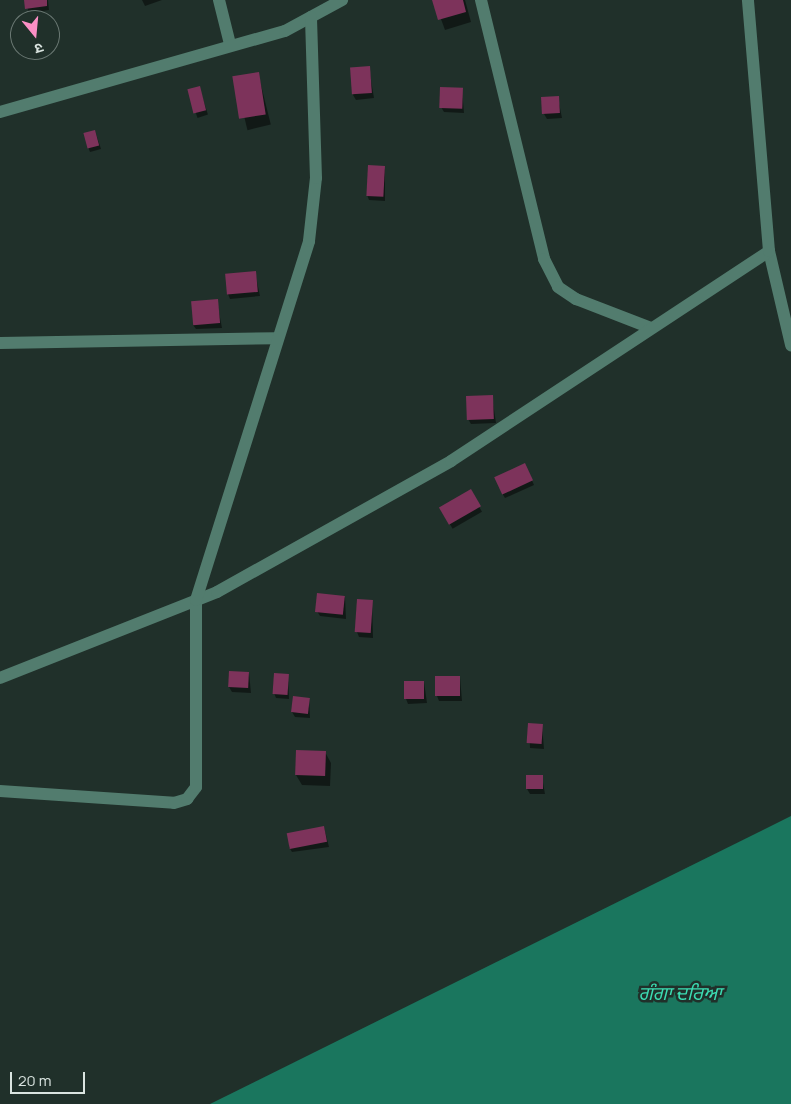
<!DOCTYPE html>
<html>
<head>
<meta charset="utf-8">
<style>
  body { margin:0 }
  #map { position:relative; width:791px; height:1104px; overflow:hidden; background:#20302a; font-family:Manrope,"Noto Sans Devanagari","Noto Sans Gurmukhi",sans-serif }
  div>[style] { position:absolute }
  .water>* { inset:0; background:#1a765e }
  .shadow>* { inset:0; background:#0007; transform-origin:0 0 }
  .building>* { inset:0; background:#7d335b; transform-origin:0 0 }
  .minor>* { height:12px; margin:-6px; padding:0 6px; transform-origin:6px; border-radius:6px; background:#527c6e }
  span { translate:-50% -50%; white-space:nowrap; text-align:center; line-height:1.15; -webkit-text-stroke:5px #20302a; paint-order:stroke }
  .water-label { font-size:19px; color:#3bdcb2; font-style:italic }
  .north { position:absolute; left:10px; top:10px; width:50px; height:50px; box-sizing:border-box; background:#20302a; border:1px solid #6a7873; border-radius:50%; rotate:163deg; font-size:14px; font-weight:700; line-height:20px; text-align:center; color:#dae4e0 }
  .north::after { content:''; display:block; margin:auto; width:18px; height:22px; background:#fb8fc5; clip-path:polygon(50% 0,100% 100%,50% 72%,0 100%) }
  .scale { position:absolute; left:10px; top:1072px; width:75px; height:22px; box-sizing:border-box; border:2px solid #dae4e0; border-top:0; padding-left:6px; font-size:15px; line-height:18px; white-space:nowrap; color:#dae4e0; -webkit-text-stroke:4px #20302a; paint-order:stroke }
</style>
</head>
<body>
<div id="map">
  <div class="water">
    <div style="clip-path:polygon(791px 816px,791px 1104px,210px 1104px)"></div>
  </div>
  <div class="shadow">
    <div style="clip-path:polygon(25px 0,48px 0,49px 10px,29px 13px)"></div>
    <div style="clip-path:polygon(142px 0,162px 0,145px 6px)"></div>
    <div style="clip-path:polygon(434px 0,465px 0,471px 22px,445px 30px)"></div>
    <div style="clip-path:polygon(369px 68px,374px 98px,356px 100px,353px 95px)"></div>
    <div style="left:258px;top:73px;width:53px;height:24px;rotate:76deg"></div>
    <div style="left:199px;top:87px;width:29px;height:11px;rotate:72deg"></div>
    <div style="clip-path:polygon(462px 89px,464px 113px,444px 112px,441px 107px)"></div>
    <div style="clip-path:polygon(558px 98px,562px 118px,547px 119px,544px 114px)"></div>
    <div style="clip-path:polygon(95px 131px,101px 149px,90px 152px,88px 147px)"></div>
    <div style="clip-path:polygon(385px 168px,385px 201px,369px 200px,367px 195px)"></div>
    <div style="clip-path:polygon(255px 272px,260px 296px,230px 299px,228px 294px)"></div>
    <div style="clip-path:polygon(217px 301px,222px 328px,196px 329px,193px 325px)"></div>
    <div style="clip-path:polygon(492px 396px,496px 423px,471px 424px,468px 419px)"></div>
    <div style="clip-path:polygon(527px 469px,534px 485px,505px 498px,502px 493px)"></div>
    <div style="left:470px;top:491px;width:24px;height:34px;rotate:60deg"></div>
    <div style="clip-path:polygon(345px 597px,346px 619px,320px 616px,317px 611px)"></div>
    <div style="clip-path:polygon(372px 601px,373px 638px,359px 637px,357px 632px)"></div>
    <div style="clip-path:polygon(249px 673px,251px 693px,232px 692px,229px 687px)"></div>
    <div style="clip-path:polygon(288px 675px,289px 699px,276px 698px,274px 693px)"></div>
    <div style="clip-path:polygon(460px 677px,462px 701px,439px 701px,437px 696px)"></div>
    <div style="clip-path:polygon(424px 682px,427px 703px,408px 704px,406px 699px)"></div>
    <div style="clip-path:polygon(309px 699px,310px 718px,295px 717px,292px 712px)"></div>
    <div style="clip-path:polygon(529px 724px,542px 725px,544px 749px,530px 748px)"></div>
    <div style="clip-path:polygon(325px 752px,331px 763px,330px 786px,302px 785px,296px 775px)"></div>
    <div style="clip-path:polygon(542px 777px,545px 794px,530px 794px,527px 789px)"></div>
    <div style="clip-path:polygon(324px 827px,329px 847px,292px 852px,289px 847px)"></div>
  </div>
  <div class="building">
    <div style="clip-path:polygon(24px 0,47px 0,47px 6px,25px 9px)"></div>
    <div style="clip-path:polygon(432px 0,463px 0,466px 12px,438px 20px)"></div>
    <div style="left:370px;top:66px;width:27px;height:20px;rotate:86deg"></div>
    <div style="left:259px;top:72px;width:43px;height:27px;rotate:81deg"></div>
    <div style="left:200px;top:86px;width:25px;height:13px;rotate:76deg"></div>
    <div style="left:440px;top:87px;width:23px;height:21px;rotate:2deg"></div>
    <div style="left:559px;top:96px;width:17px;height:18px;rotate:87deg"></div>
    <div style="left:95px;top:130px;width:16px;height:12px;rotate:75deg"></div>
    <div style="left:368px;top:165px;width:17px;height:31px;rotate:3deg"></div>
    <div style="left:256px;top:271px;width:21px;height:31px;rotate:85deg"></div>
    <div style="left:218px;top:299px;width:24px;height:27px;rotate:85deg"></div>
    <div style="left:493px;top:395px;width:24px;height:27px;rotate:88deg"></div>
    <div style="left:525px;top:463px;width:19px;height:34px;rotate:65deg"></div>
    <div style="left:471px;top:489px;width:20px;height:37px;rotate:60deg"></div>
    <div style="left:317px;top:593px;width:28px;height:19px;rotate:6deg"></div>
    <div style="left:357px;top:599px;width:16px;height:33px;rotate:4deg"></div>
    <div style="left:229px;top:671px;width:20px;height:16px;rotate:3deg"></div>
    <div style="left:274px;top:673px;width:15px;height:21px;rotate:4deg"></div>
    <div style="left:435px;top:676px;width:25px;height:20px"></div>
    <div style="left:404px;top:681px;width:20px;height:18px"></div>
    <div style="left:293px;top:696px;width:17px;height:16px;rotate:7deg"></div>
    <div style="left:528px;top:723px;width:15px;height:20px;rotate:4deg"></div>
    <div style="left:296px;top:750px;width:30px;height:25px;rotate:2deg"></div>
    <div style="left:526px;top:775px;width:17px;height:14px"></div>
    <div style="left:324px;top:826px;width:16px;height:38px;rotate:79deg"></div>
  </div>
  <div class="minor">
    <div style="left:219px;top:0;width:45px;rotate:76deg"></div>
    <div style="left:481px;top:0;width:267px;rotate:76.3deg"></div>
    <div style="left:544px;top:259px;width:31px;rotate:63deg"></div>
    <div style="left:558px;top:287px;width:22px;rotate:34deg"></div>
    <div style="left:576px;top:299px;width:80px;rotate:21.1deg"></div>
    <div style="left:0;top:112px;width:296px;rotate:-15.9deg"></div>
    <div style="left:285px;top:31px;width:65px;rotate:-28.5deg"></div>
    <div style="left:769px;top:251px;width:97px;rotate:76.8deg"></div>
    <div style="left:0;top:343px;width:276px;rotate:-1deg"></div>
    <div style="left:0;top:678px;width:233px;rotate:-21.6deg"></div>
    <div style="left:217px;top:592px;width:268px;rotate:-29.2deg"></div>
    <div style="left:451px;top:461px;width:381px;rotate:-33.4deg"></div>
    <div style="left:769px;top:251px;width:252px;rotate:-94.8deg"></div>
    <div style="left:0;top:791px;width:174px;rotate:3.9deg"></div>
    <div style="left:174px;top:803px;width:14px;rotate:-17deg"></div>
    <div style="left:187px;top:799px;width:15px;rotate:-53deg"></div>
    <div style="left:196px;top:787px;width:187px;rotate:-90deg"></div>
    <div style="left:196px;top:600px;width:376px;rotate:-72.5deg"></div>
    <div style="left:309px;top:241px;width:63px;rotate:-83.7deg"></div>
    <div style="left:316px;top:178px;width:161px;rotate:-91.8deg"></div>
  </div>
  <div class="water-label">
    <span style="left:680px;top:994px">ਗੰਗਾ ਦਰਿਆ</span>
  </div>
  <div class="north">उ</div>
  <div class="scale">20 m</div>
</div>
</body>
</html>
